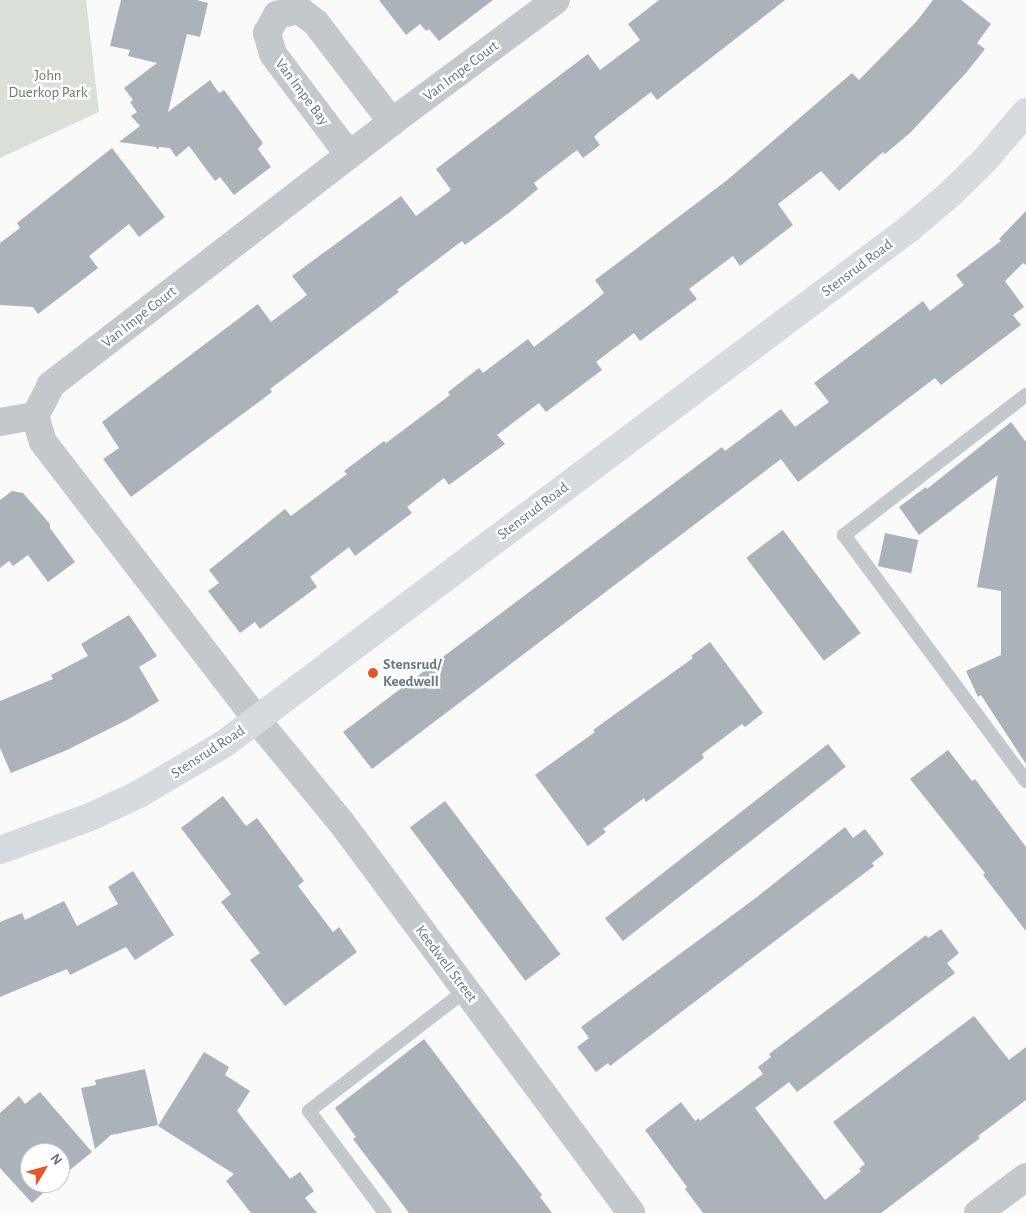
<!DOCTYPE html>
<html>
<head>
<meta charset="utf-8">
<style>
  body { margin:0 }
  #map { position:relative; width:1026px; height:1213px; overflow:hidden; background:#fafaf8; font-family:"Alegreya Sans",sans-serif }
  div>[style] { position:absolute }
  .green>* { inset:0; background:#dadfd7 }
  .building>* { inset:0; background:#aab3b9; transform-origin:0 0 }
  .lane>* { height:14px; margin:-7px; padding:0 7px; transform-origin:7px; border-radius:7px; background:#c3c8cc }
  .street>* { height:28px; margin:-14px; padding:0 14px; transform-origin:14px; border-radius:14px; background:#c3c8cc }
  .secondary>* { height:28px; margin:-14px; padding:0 14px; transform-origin:14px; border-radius:14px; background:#d6dbdf }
  .dots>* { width:14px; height:14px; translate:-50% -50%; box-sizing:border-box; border:2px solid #fff; border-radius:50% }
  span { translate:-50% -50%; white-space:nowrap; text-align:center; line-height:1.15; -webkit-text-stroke:5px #fff; paint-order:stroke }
  .street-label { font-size:15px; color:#657683 }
  .park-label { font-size:15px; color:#687a64 }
  .poi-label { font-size:15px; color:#657683; font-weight:700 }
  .left { translate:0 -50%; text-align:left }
  .north { position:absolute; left:20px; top:1143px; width:50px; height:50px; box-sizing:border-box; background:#fff; border:1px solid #c1c8cd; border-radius:50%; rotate:53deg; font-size:14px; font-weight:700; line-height:20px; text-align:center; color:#657683 }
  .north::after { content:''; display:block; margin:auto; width:18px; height:22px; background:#e4572e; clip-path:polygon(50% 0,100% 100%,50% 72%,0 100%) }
</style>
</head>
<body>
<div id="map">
  <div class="green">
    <div style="clip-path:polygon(0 0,86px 0,99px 112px,0 158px)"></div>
  </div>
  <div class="building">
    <div style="clip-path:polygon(121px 0,197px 0,208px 3px,200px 37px,187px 34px,168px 112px,210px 80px,219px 93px,224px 90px,263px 143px,258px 149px,271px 167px,234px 195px,220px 177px,215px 181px,189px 146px,176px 157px,170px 148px,159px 147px,158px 150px,156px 147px,119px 142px,140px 126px,131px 116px,137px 112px,130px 102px,133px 100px,124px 88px,157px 63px,128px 56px,130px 50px,110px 46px)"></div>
    <div style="clip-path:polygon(379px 0,493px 0,439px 41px,429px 29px,426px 31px,420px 24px,406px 35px)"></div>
    <div style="clip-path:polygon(659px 0,785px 0,657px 100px,651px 92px,599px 132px,594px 137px,600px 145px,583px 158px,577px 150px,534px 183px,538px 189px,510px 212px,465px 245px,462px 241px,397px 290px,399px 292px,270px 389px,272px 392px,131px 497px,103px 459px,119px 448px,102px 422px,258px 304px,271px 322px,307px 295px,292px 276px,401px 196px,416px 216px,451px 190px,436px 169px,588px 54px,600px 70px,640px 40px,628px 24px)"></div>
    <div style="clip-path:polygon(933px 0,961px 0,991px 24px,977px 43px,985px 49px,966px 73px,911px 132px,885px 154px,883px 152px,839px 191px,821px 171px,778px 204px,793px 225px,740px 266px,733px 256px,689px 289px,697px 299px,640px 341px,634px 333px,596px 362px,602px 370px,546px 412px,539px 403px,497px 435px,505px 444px,449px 485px,444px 478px,407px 507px,412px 513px,355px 556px,349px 547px,310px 577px,317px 587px,260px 629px,255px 622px,240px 633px,208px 591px,219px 583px,209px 570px,285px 509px,291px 516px,347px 474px,344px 471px,384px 441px,386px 443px,450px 395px,448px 392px,479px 368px,483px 373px,528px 339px,534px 347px,588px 306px,604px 293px,595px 280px,726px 181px,852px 73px,859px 80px,916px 22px)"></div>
    <div style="clip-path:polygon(112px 148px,165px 217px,139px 237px,129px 224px,89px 256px,98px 268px,38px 314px,33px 307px,0 305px,0 243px,20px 228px,17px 223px)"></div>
    <div style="clip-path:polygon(1026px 211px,1026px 265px,1023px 263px,1005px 281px,1024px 307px,1013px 315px,1021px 325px,941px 385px,935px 378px,798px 482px,781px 459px,372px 769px,343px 732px,722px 447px,725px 451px,781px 409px,795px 427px,829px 402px,814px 383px,923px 301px,930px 311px,964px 285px,956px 275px,1001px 241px,999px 239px)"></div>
    <div style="clip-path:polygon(1011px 422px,1026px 442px,1026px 764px,981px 695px,978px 697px,966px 671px,1001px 655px,1001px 591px,977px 587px,998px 475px,919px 535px,899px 507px,926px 487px,927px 489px)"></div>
    <div style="clip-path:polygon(12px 491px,23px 493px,50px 524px,50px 528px,75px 562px,48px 582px,28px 555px,13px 566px,9px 561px,0 568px,0 500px)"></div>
    <div style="left:783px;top:530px;width:129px;height:46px;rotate:53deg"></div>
    <div style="left:885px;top:533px;width:34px;height:34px;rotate:12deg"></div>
    <div style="clip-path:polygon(129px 615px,157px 656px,139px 667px,159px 701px,127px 720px,67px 750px,11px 773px,0 748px,0 701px,53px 679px,51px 675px,88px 656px,81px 644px)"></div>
    <div style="clip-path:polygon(710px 642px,763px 713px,745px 727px,742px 724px,702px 754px,704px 758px,646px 802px,644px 798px,603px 829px,606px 832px,588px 846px,535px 775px,595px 732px,593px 730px,693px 658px,691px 656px)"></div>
    <div style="left:828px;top:744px;width:29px;height:283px;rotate:52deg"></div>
    <div style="clip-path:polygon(948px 750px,972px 781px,975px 779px,1026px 847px,1026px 931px,983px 875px,985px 873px,910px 779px)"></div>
    <div style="clip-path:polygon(223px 796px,246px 826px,257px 818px,304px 881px,298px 886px,333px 932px,339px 927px,357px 952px,285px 1006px,250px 960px,260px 953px,221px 902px,231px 894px,181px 828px)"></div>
    <div style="left:445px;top:801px;width:192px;height:44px;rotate:53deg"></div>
    <div style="clip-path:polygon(845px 827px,853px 838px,865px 829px,884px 854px,872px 863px,874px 866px,610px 1066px,608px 1063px,596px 1072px,577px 1047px,589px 1038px,581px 1027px,757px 897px)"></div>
    <div style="clip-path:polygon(133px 871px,174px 935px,135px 960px,126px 947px,70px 975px,67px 969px,0 997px,0 922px,22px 913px,25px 920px,64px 901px,77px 926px,118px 904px,108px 887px)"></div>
    <div style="clip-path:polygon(941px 929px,959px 953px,947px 963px,955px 973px,797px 1092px,789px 1082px,755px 1108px,825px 1200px,861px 1171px,859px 1169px,865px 1164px,833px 1122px,974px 1016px,1009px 1060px,1026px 1047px,1026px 1100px,978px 1136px,980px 1138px,881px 1213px,703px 1213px,685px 1189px,687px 1187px,645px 1130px,681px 1102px,695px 1121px,699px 1118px,700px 1121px,763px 1074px,758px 1067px,771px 1057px,769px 1054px,926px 935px,928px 938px)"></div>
    <div style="clip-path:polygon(424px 1039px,542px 1195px,540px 1197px,552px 1213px,409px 1213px,353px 1139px,356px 1137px,335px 1108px)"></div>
    <div style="clip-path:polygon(204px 1052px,229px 1067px,225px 1075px,250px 1091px,237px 1111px,290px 1179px,300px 1172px,314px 1191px,305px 1198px,317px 1213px,251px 1213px,226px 1181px,234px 1174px,158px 1126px)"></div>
    <div style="clip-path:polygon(145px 1069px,158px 1125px,111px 1135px,95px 1149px,81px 1088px,96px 1085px,95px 1080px)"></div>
    <div style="clip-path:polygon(40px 1092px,92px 1152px,60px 1178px,60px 1153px,30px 1153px,30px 1183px,54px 1183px,32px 1203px,0 1168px,0 1113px,19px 1096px,25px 1104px)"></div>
  </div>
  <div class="lane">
    <div style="left:1026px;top:395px;width:230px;rotate:142.4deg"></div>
    <div style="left:844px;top:535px;width:306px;rotate:53.5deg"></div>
    <div style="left:385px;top:1213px;width:127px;rotate:-126.7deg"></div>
    <div style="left:309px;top:1111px;width:198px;rotate:-37.6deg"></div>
  </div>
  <div class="street">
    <div style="left:556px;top:0;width:204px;rotate:143.4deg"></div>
    <div style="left:392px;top:122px;width:431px;rotate:142.4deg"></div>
    <div style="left:51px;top:385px;width:35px;rotate:117deg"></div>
    <div style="left:35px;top:416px;width:27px;rotate:73deg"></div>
    <div style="left:43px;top:442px;width:349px;rotate:52.4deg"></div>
    <div style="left:256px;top:719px;width:134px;rotate:50.5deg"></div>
    <div style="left:341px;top:822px;width:487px;rotate:53.4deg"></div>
    <div style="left:349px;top:155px;width:126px;rotate:-127deg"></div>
    <div style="left:273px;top:54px;width:22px;rotate:-106deg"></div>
    <div style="left:267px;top:33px;width:21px;rotate:-61deg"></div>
    <div style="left:277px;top:15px;width:23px;rotate:-13deg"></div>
    <div style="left:299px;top:10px;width:21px;rotate:37deg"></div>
    <div style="left:316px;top:23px;width:125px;rotate:52.5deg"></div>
    <div style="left:0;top:422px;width:36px;rotate:-10deg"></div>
    <div style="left:978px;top:1213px;width:60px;rotate:-36.9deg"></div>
  </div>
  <div class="secondary">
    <div style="left:0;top:850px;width:96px;rotate:-20.1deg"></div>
    <div style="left:90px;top:817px;width:54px;rotate:-25.1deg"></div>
    <div style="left:139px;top:794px;width:99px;rotate:-30.5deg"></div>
    <div style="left:224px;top:744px;width:858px;rotate:-36.95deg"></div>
    <div style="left:910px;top:228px;width:52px;rotate:-40.4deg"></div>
    <div style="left:950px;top:194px;width:47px;rotate:-44.1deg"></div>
    <div style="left:984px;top:161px;width:65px;rotate:-49.4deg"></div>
  </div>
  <div class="dots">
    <div style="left:373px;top:673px;background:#e4572e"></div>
  </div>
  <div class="street-label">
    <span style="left:461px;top:71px;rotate:-37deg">Van Impe Court</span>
    <span style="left:302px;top:92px;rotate:53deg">Van Impe Bay</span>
    <span style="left:857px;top:268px;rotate:-37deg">Stensrud Road</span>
    <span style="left:139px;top:317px;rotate:-38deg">Van Impe Court</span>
    <span style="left:533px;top:511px;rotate:-37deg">Stensrud Road</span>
    <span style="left:208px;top:752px;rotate:-33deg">Stensrud Road</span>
    <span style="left:446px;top:964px;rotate:53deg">Keedwell Street</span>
  </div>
  <div class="park-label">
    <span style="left:48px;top:84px">John<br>Duerkop Park</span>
  </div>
  <div class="poi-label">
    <span class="left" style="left:383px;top:673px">Stensrud/<br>Keedwell</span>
  </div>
  <div class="north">N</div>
</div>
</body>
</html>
